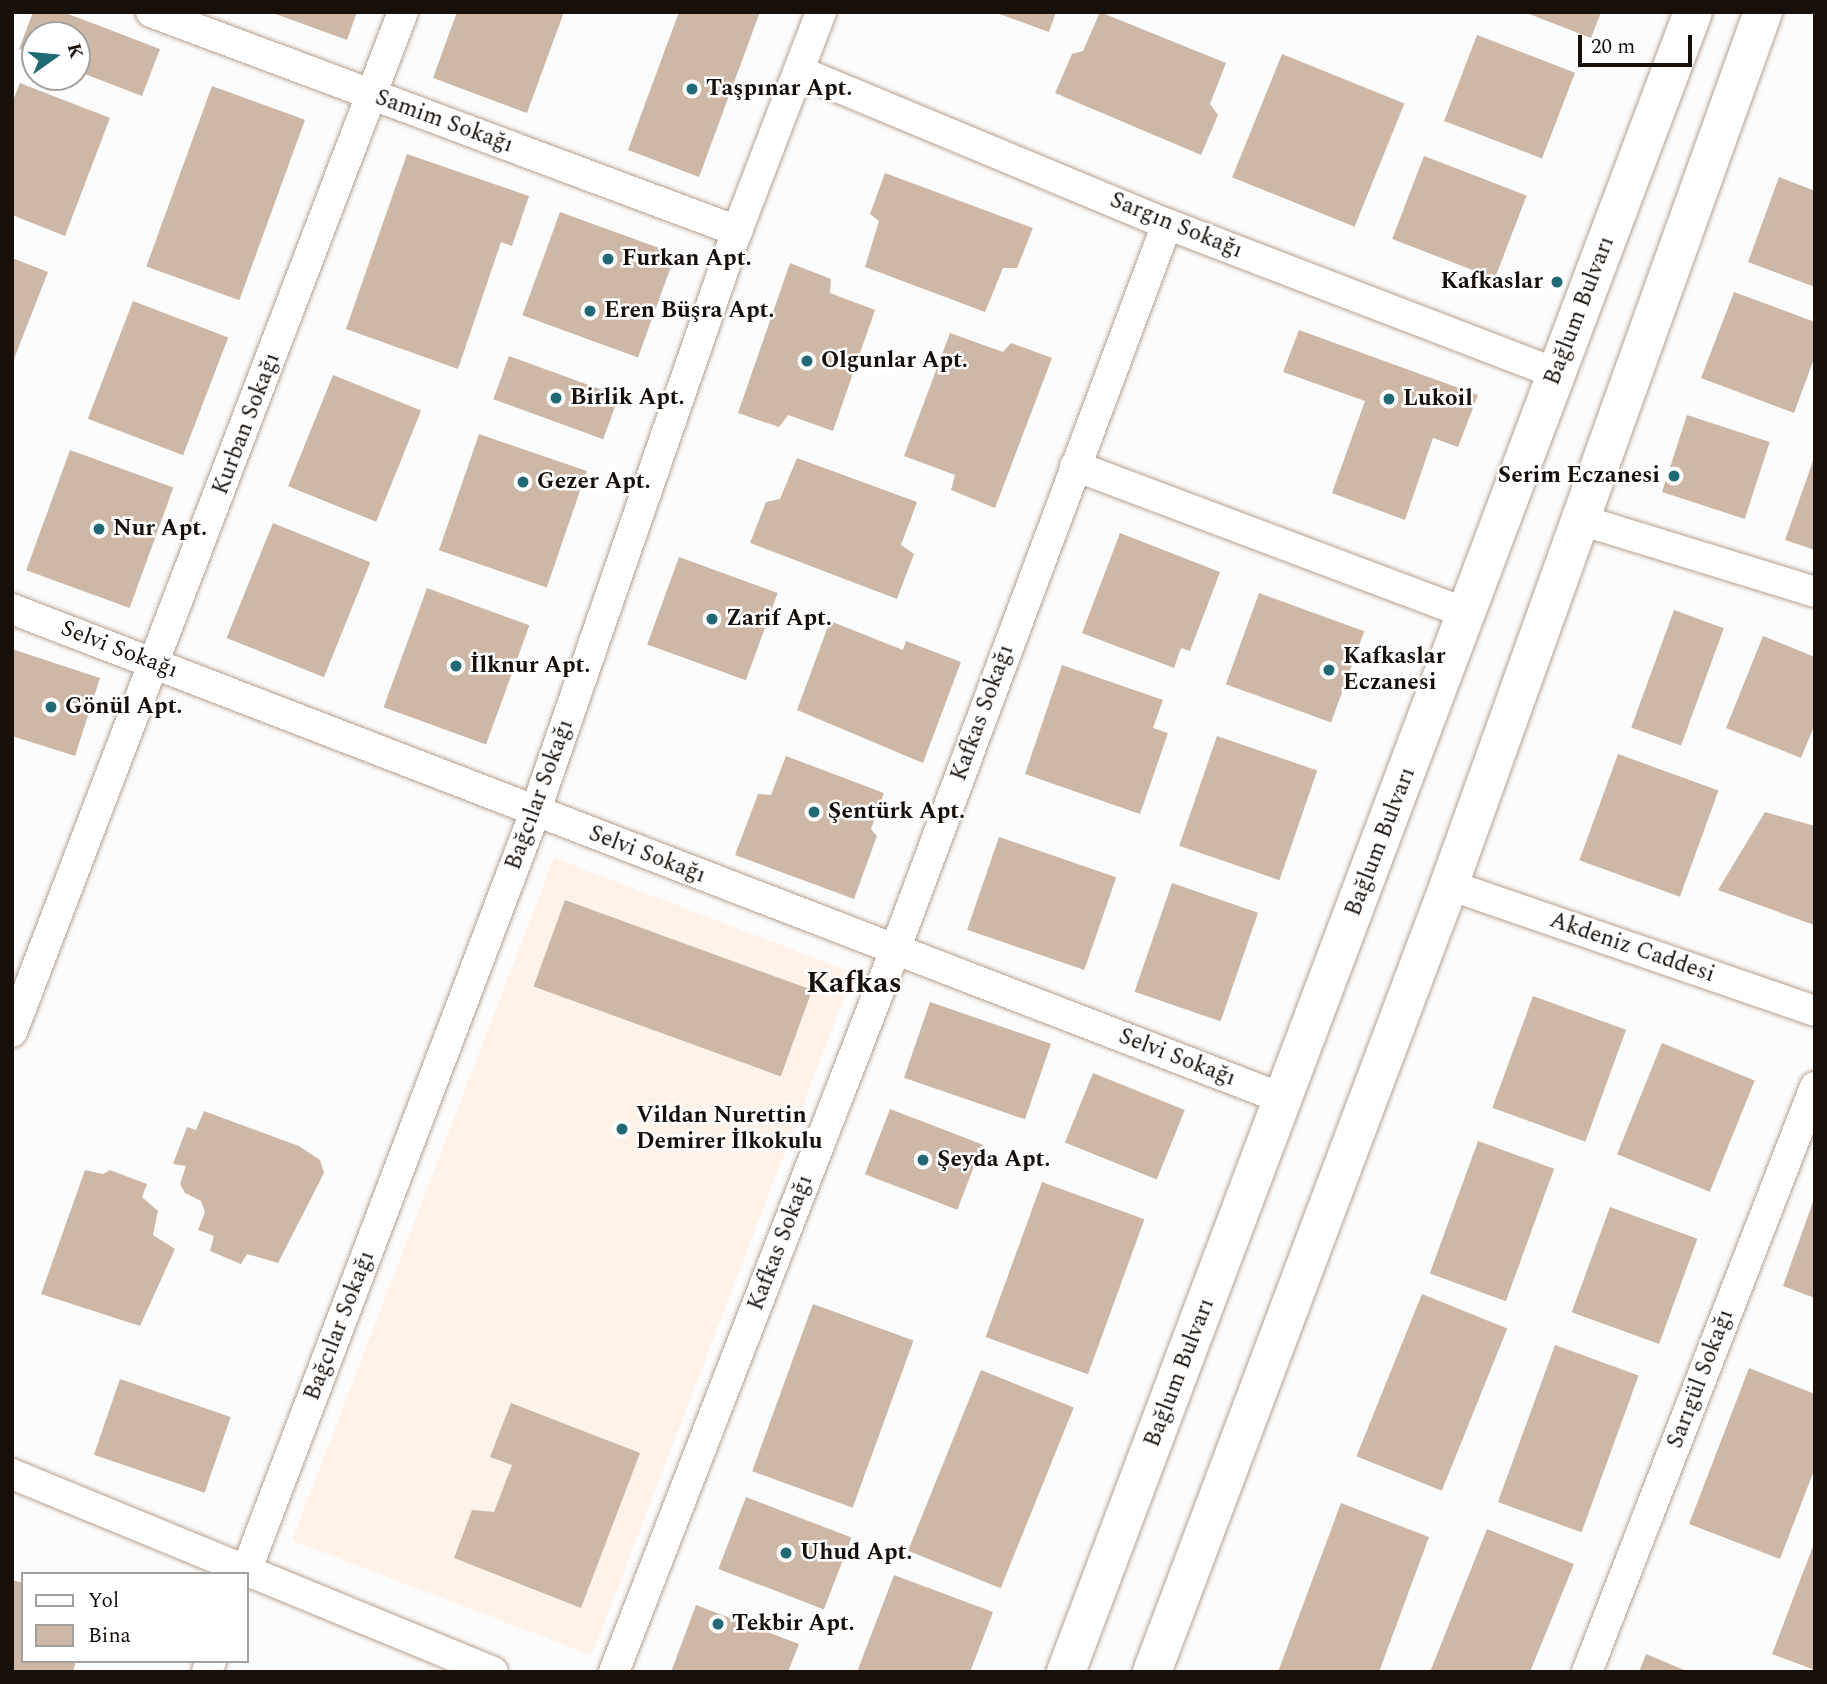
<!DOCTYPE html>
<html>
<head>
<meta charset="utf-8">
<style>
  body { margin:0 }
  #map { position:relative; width:1827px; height:1684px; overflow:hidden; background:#fcfcfc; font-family:Spectral,serif }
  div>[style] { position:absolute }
  .built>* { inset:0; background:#fef2e9; transform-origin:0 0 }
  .building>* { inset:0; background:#cdb8a7; transform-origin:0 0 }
  .roads { filter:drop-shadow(0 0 2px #b5a191) drop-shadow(0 0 2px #b5a191) }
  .minor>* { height:30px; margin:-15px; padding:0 15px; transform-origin:15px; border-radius:15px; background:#fff }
  .secondary>* { height:38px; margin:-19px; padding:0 19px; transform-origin:19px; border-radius:19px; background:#fff }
  .dots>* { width:19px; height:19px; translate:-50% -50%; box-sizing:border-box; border:4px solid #fff; border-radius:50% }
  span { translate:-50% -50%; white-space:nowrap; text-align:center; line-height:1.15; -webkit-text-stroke:5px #fff; paint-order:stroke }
  .poi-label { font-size:23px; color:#160f0a; font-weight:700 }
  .left { translate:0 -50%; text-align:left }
  .right { translate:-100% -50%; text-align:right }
  .street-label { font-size:23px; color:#160f0a }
  .district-label { font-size:30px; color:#160f0a; font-weight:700 }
  .frame { position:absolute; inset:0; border:14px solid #160f0a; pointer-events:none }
  .legend { position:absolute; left:21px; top:1572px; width:228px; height:91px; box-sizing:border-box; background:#fff; border:2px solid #a29f9d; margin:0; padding:9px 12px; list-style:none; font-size:21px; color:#160f0a }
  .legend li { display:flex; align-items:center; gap:14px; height:35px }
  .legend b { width:35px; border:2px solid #a29f9d }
  .north { position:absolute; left:21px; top:21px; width:70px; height:70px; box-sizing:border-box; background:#fff; border:2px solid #a29f9d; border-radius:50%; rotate:75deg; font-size:19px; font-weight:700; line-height:28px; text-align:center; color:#160f0a }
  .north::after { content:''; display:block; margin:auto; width:24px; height:32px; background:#206975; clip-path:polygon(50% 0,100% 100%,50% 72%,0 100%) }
  .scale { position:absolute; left:1578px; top:35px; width:114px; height:32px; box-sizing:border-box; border:4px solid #160f0a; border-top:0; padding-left:9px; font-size:21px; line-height:24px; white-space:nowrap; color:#160f0a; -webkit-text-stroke:5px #fff; paint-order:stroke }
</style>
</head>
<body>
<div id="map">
  <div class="built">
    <div style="left:554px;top:858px;width:321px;height:731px;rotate:21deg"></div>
  </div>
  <div class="building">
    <div style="clip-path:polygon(33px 12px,63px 12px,160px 49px,142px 96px,77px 71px,77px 35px,35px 35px,35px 55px,19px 49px)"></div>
    <div style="clip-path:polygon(270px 12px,357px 12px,347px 40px)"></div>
    <div style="clip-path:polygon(457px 12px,564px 12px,527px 113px,433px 78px)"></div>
    <div style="clip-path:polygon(679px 12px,760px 12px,699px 177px,628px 150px)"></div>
    <div style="clip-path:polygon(994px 12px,1056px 12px,1049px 32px)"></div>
    <div style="clip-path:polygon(1100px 12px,1226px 63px,1210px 104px,1218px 115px,1201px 155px,1055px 93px,1072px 54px,1083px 51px)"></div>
    <div style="clip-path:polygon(1524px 12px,1601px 12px,1591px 38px)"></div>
    <div style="left:1477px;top:35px;width:105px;height:92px;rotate:21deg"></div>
    <div style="left:1282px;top:54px;width:132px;height:133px;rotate:22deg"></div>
    <div style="clip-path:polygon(20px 83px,110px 118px,65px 236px,12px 215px,12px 103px)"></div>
    <div style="left:212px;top:86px;width:99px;height:192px;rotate:20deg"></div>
    <div style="clip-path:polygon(407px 154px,529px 196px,512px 246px,501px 242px,458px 369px,346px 329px)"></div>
    <div style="left:1424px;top:156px;width:110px;height:89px;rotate:21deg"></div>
    <div style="clip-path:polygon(885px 173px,1033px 228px,1017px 268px,1003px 268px,985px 312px,865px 267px,879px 221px,870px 214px)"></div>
    <div style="clip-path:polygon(1779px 177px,1815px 191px,1815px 287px,1748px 262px)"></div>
    <div style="left:560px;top:212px;width:123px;height:110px;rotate:20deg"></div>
    <div style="clip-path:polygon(12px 258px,48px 272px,12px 364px)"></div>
    <div style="clip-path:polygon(790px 263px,831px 279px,830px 293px,875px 310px,833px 431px,788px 415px,779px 427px,738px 413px)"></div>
    <div style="clip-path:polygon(1734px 292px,1815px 322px,1815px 356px,1794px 413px,1701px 378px)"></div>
    <div style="left:133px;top:301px;width:102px;height:126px;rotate:21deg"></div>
    <div style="clip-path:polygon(1299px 330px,1478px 395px,1458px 447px,1433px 438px,1405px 520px,1332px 493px,1365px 401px,1283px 372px)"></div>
    <div style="clip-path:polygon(950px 333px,1003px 352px,1011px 343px,1052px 358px,995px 508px,951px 490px,955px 475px,904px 456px)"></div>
    <div style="left:509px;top:356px;width:117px;height:46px;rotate:20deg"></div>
    <div style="left:333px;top:375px;width:95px;height:120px;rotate:22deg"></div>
    <div style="left:1687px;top:415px;width:87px;height:81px;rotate:18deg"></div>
    <div style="left:479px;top:434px;width:114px;height:123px;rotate:19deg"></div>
    <div style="left:70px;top:450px;width:110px;height:128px;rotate:20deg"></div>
    <div style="clip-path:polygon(797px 458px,917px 502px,901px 545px,914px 554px,897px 599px,750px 543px,766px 502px,780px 499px)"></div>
    <div style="clip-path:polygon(1813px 461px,1815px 461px,1815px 550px,1785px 540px)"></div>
    <div style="left:273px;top:523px;width:105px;height:124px;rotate:22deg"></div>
    <div style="clip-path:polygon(1120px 533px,1220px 572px,1190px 651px,1181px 648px,1174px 668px,1082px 633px)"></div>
    <div style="left:679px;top:557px;width:105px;height:93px;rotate:20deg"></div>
    <div style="left:427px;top:588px;width:109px;height:127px;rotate:20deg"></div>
    <div style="left:1259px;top:593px;width:112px;height:97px;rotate:20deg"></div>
    <div style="left:1674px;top:610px;width:53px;height:125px;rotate:20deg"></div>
    <div style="clip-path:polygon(830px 621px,903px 650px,906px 641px,961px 662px,923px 763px,797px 710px)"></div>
    <div style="clip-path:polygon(1763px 636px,1815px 657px,1815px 724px,1801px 758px,1726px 728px)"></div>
    <div style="clip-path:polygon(12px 649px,100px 678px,75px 756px,12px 736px)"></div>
    <div style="clip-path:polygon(1062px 665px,1163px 700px,1153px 728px,1168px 733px,1140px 814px,1025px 774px)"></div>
    <div style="left:1217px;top:736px;width:106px;height:116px;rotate:19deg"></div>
    <div style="left:1618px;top:754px;width:107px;height:113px;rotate:20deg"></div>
    <div style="clip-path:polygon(786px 756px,884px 793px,871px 829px,877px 836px,854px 899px,735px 855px,758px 794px,771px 795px)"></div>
    <div style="clip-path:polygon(1765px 812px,1815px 826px,1814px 925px,1718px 890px)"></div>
    <div style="left:999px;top:837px;width:124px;height:98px;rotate:19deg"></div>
    <div style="left:1172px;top:883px;width:91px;height:115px;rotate:19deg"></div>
    <div style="left:565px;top:900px;width:263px;height:92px;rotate:20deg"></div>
    <div style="left:1533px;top:996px;width:99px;height:119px;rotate:20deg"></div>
    <div style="left:930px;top:1002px;width:128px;height:80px;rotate:19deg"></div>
    <div style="left:1662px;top:1043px;width:100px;height:120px;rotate:22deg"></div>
    <div style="left:1093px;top:1073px;width:99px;height:75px;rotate:22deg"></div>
    <div style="left:890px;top:1109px;width:99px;height:70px;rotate:21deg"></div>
    <div style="clip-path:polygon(204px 1111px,299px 1146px,320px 1160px,324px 1173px,278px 1263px,247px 1254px,241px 1264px,210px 1251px,214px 1236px,198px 1230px,205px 1212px,201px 1201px,185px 1193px,180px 1184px,186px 1166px,173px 1164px,187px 1127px,196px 1130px)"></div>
    <div style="left:1478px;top:1141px;width:81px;height:141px;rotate:20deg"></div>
    <div style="clip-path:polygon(85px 1170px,103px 1174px,110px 1170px,147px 1184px,142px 1197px,158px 1211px,153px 1235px,175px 1249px,140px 1326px,41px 1294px)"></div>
    <div style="left:1042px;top:1182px;width:109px;height:165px;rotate:20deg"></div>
    <div style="clip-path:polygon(1814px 1199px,1815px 1199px,1815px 1298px,1783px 1286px)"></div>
    <div style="left:1610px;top:1207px;width:93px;height:112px;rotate:20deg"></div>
    <div style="left:1422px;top:1294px;width:92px;height:175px;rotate:22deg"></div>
    <div style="left:813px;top:1304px;width:107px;height:178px;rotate:20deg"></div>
    <div style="left:1555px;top:1345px;width:89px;height:167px;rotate:20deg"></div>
    <div style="clip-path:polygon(1749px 1368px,1815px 1394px,1815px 1468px,1780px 1559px,1689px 1524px)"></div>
    <div style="left:981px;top:1370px;width:100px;height:195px;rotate:22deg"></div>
    <div style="left:120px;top:1379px;width:117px;height:80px;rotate:19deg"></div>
    <div style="clip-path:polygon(511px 1403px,640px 1453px,581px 1608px,454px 1558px,472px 1510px,494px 1512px,512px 1465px,490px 1457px)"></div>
    <div style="left:746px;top:1497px;width:113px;height:77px;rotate:21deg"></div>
    <div style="clip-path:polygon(1341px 1503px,1429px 1537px,1379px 1672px,1278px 1672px)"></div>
    <div style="clip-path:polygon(1487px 1529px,1574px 1564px,1530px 1672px,1430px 1672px)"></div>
    <div style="clip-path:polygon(1815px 1541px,1815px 1670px,1772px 1654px)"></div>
    <div style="clip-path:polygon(894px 1575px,993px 1612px,970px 1672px,857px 1672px)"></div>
    <div style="clip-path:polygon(12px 1580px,23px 1583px,23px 1661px,76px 1661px,73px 1672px,12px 1672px)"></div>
    <div style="clip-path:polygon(696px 1605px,799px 1644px,788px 1672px,671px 1672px)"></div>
    <div style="clip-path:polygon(1646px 1654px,1689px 1672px,1639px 1672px)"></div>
  </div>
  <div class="roads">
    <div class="minor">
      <div style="left:151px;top:12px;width:626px;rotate:20.49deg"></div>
      <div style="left:799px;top:71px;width:399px;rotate:22.6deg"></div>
      <div style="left:1167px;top:224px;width:417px;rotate:21deg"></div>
      <div style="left:1075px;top:466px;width:419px;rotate:20.6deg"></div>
      <div style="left:1581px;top:520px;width:245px;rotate:17.1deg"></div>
      <div style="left:12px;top:609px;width:1363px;rotate:21.07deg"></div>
      <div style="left:1449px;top:885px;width:387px;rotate:19deg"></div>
      <div style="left:12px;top:1032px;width:1092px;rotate:-69.03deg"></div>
      <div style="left:12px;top:1474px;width:520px;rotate:22.37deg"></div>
      <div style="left:245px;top:1574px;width:815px;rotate:-69.16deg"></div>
      <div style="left:535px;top:812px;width:615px;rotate:-70.83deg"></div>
      <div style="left:737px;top:231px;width:235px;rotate:-69deg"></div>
      <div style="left:207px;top:1672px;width:12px;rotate:-70deg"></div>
      <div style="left:614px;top:1672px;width:775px;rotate:-68.73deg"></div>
      <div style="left:895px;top:950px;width:775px;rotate:-69.46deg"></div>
      <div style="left:1587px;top:1672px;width:628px;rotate:-68.71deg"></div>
    </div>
    <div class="secondary">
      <div style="left:1066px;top:1672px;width:1774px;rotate:-69.31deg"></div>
      <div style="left:1152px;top:1672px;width:841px;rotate:-69.32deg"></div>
      <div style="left:1449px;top:885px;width:928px;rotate:-70.22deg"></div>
    </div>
  </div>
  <div class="dots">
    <div style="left:692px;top:89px;background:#206975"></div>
    <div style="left:608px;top:259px;background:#206975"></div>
    <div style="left:1557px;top:282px;background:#206975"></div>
    <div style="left:590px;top:311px;background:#206975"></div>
    <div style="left:807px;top:361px;background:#206975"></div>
    <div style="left:556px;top:398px;background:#206975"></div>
    <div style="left:1389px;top:399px;background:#206975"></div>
    <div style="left:1674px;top:476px;background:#206975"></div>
    <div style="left:523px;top:482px;background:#206975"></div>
    <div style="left:99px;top:529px;background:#206975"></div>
    <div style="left:712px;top:619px;background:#206975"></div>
    <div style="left:456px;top:666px;background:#206975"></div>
    <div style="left:1329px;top:670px;background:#206975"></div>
    <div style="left:51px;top:707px;background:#206975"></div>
    <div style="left:814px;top:812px;background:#206975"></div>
    <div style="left:622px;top:1129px;background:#206975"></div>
    <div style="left:923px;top:1160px;background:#206975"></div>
    <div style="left:786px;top:1553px;background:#206975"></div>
    <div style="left:718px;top:1624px;background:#206975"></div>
  </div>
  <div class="poi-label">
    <span class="left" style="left:706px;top:89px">Taşpınar Apt.</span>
    <span class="left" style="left:622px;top:259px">Furkan Apt.</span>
    <span class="right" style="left:1543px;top:282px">Kafkaslar</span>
    <span class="left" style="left:604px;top:311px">Eren Büşra Apt.</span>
    <span class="left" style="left:821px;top:361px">Olgunlar Apt.</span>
    <span class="left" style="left:570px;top:398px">Birlik Apt.</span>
    <span class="left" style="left:1403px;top:399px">Lukoil</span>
    <span class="right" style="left:1660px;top:476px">Serim Eczanesi</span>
    <span class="left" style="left:537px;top:482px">Gezer Apt.</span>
    <span class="left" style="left:113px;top:529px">Nur Apt.</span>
    <span class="left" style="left:726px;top:619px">Zarif Apt.</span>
    <span class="left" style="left:1343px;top:670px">Kafkaslar<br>Eczanesi</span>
    <span class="left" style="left:470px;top:666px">İlknur Apt.</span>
    <span class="left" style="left:65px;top:707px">Gönül Apt.</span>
    <span class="left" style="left:828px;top:812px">Şentürk Apt.</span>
    <span class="left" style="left:636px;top:1129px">Vildan Nurettin<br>Demirer İlkokulu</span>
    <span class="left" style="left:937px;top:1160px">Şeyda Apt.</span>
    <span class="left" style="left:800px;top:1553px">Uhud Apt.</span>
    <span class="left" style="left:732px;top:1624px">Tekbir Apt.</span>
  </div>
  <div class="street-label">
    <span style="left:444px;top:122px;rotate:20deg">Samim Sokağı</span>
    <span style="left:1176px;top:226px;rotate:22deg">Sargın Sokağı</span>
    <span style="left:1580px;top:311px;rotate:-69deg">Bağlum Bulvarı</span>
    <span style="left:247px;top:424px;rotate:-69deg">Kurban Sokağı</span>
    <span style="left:119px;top:650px;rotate:21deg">Selvi Sokağı</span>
    <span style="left:983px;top:713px;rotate:-70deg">Kafkas Sokağı</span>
    <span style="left:540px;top:795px;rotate:-70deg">Bağcılar Sokağı</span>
    <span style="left:1381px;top:842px;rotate:-69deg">Bağlum Bulvarı</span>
    <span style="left:647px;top:855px;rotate:21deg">Selvi Sokağı</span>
    <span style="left:1632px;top:948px;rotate:19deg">Akdeniz Caddesi</span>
    <span style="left:1177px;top:1058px;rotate:21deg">Selvi Sokağı</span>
    <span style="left:781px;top:1243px;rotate:-69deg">Kafkas Sokağı</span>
    <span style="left:340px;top:1326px;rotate:-69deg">Bağcılar Sokağı</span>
    <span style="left:1180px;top:1373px;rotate:-69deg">Bağlum Bulvarı</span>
    <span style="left:1701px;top:1379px;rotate:-69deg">Sarıgül Sokağı</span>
  </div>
  <div class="district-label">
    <span style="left:854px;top:983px">Kafkas</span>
  </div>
  <div class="frame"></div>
  <ul class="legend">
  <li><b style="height:9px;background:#fff"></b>Yol</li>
  <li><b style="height:19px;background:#cdb8a7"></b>Bina</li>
  </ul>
  <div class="north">K</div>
  <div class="scale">20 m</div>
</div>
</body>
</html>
